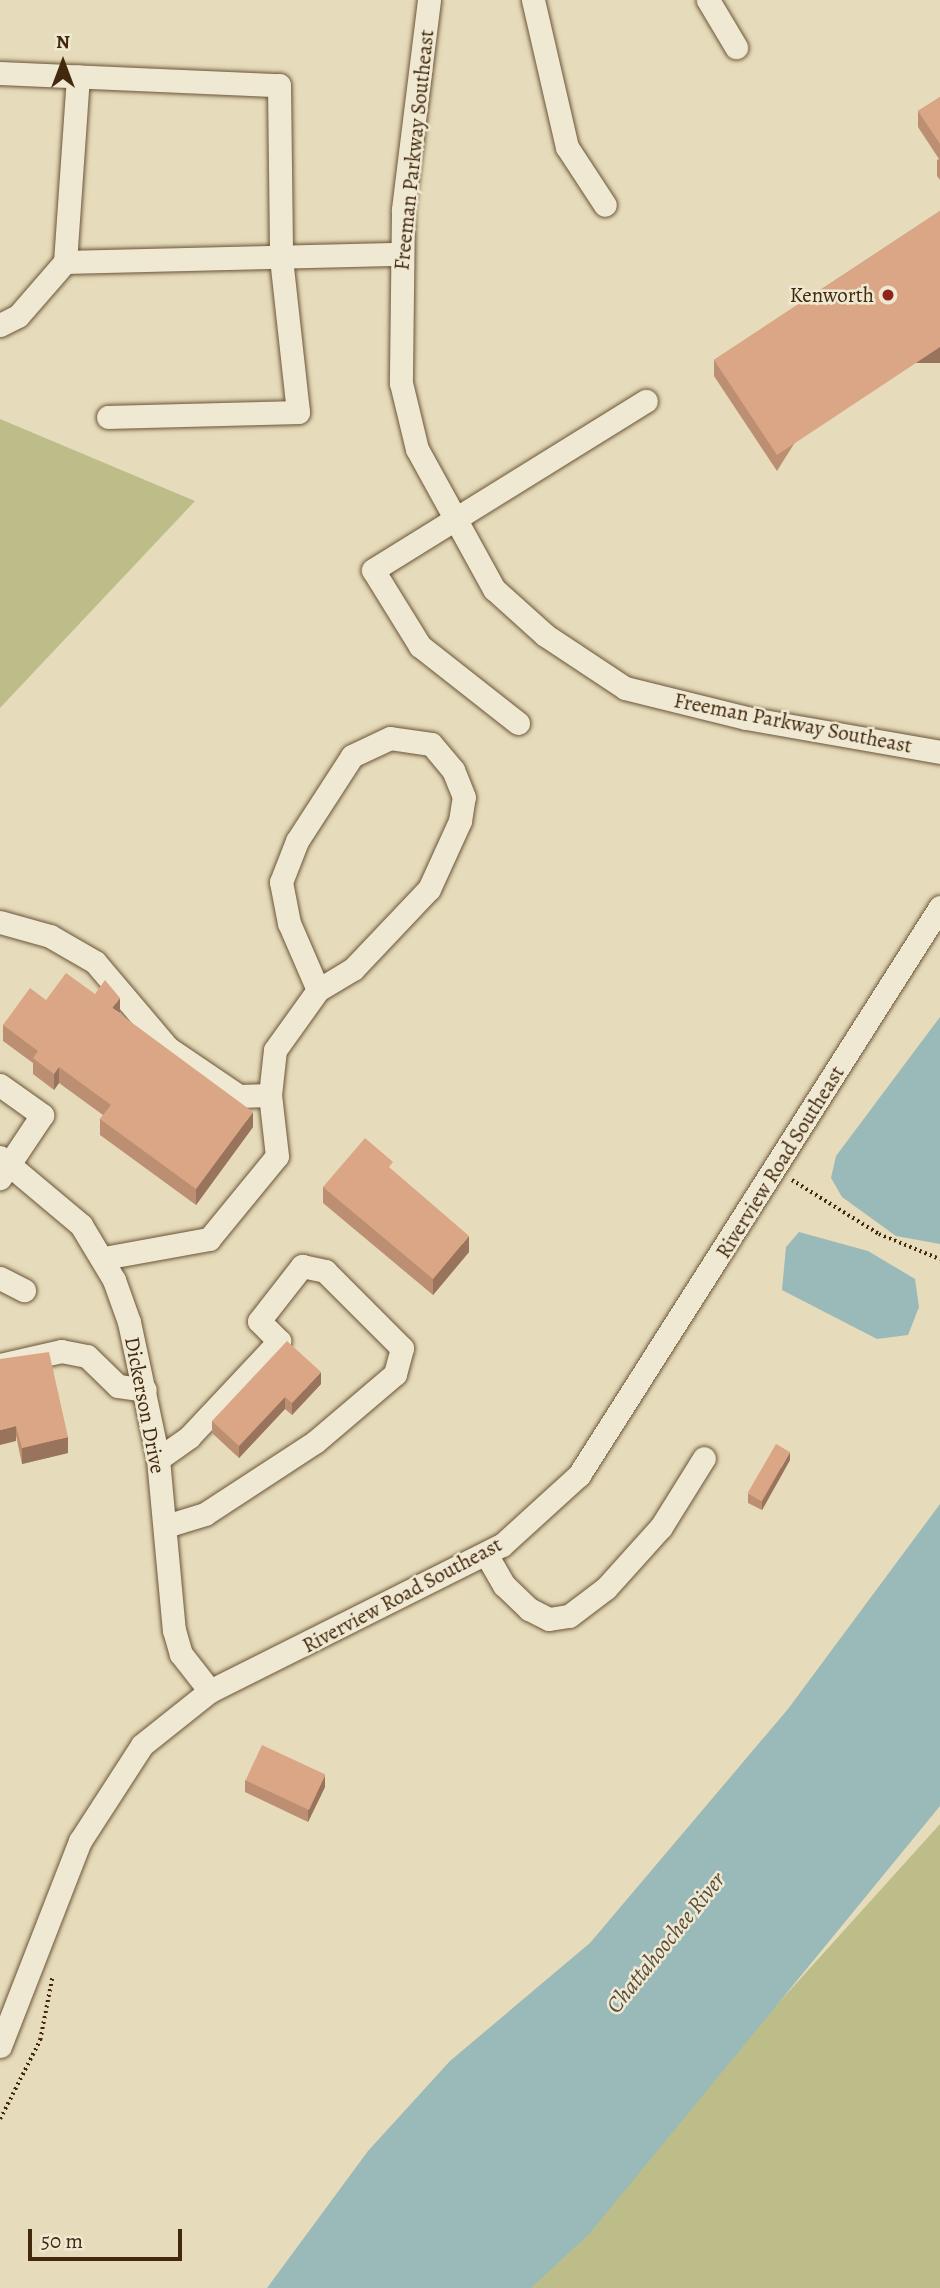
<!DOCTYPE html>
<html>
<head>
<meta charset="utf-8">
<style>
  body { margin:0 }
  #map { position:relative; width:940px; height:2288px; overflow:hidden; background:#e6dbba; font-family:Alegreya,serif }
  div>[style] { position:absolute }
  .green>* { inset:0; background:#bdbd8a }
  .water>* { inset:0; background:#9ab9b9 }
  .path>* { height:3.5px; margin-top:-1.75px; transform-origin:0; background:repeating-linear-gradient(90deg,#42280d 0 2px,transparent 0 5.5px) }
  .roads { filter:drop-shadow(0 0 2px #6b5538) drop-shadow(0 0 2px #6b5538) }
  .minor>* { height:23px; margin:-11.5px; padding:0 11.5px; transform-origin:11.5px; border-radius:11.5px; background:#efe8d2 }
  .wall>* { inset:0; background:#bc8f72 }
  .shaded-wall>* { inset:0; background:#99745d; transform-origin:0 0 }
  .building>* { inset:0; background:#dba685; transform-origin:0 0 }
  .dots>* { width:19px; height:19px; translate:-50% -50%; box-sizing:border-box; border:4px solid #efe8d2; border-radius:50% }
  span { translate:-50% -50%; white-space:nowrap; text-align:center; line-height:1.15; -webkit-text-stroke:5px #efe8d2; paint-order:stroke }
  .street-label { font-size:21px; color:#42280d }
  .poi-label { font-size:21px; color:#42280d }
  .right { translate:-100% -50%; text-align:right }
  .water-label { font-size:23px; color:#584c38; font-style:italic }
  .north { position:absolute; left:28px; top:28px; width:70px; height:70px; -webkit-text-stroke:5px #efe8d2; paint-order:stroke; rotate:0deg; font-size:19px; font-weight:700; line-height:28px; text-align:center; color:#42280d }
  .north::after { content:''; display:block; margin:auto; width:24px; height:32px; background:#42280d; clip-path:polygon(50% 0,100% 100%,50% 72%,0 100%) }
  .scale { position:absolute; left:28px; top:2229px; width:154px; height:32px; box-sizing:border-box; border:4px solid #42280d; border-top:0; padding-left:9px; font-size:21px; line-height:24px; white-space:nowrap; color:#42280d; -webkit-text-stroke:5px #efe8d2; paint-order:stroke }
</style>
</head>
<body>
<div id="map">
  <div class="green">
    <div style="clip-path:polygon(0 419px,195px 501px,0 708px)"></div>
    <div style="clip-path:polygon(940px 1824px,940px 2288px,515px 2288px,644px 2152px)"></div>
  </div>
  <div class="water">
    <div style="clip-path:polygon(940px 1017px,940px 1244px,896px 1236px,842px 1197px,831px 1178px,836px 1156px)"></div>
    <div style="clip-path:polygon(799px 1232px,868px 1251px,915px 1279px,919px 1307px,908px 1335px,877px 1339px,782px 1290px,786px 1247px)"></div>
    <div style="clip-path:polygon(940px 1504px,940px 1806px,590px 2233px,531px 2288px,267px 2288px,368px 2151px,450px 2061px,590px 1943px,788px 1709px)"></div>
  </div>
  <div class="path">
    <div style="left:792px;top:1180px;width:102px;rotate:31.8deg"></div>
    <div style="left:879px;top:1234px;width:66px;rotate:22.3deg"></div>
    <div style="left:0;top:2119px;width:89px;rotate:-63.1deg"></div>
    <div style="left:40px;top:2040px;width:63px;rotate:-79deg"></div>
  </div>
  <div class="roads">
    <div class="minor">
      <div style="left:429px;top:0;width:212px;rotate:97.1deg"></div>
      <div style="left:403px;top:210px;width:173px;rotate:90.7deg"></div>
      <div style="left:401px;top:383px;width:68px;rotate:76.4deg"></div>
      <div style="left:417px;top:449px;width:160px;rotate:61.2deg"></div>
      <div style="left:494px;top:589px;width:69px;rotate:42deg"></div>
      <div style="left:545px;top:635px;width:96px;rotate:33.5deg"></div>
      <div style="left:625px;top:688px;width:125px;rotate:13.9deg"></div>
      <div style="left:746px;top:718px;width:197px;rotate:9.9deg"></div>
      <div style="left:533px;top:0;width:151px;rotate:77deg"></div>
      <div style="left:567px;top:147px;width:69px;rotate:56.8deg"></div>
      <div style="left:708px;top:0;width:55px;rotate:59.2deg"></div>
      <div style="left:0;top:73px;width:279px;rotate:2.5deg"></div>
      <div style="left:279px;top:85px;width:173px;rotate:89.3deg"></div>
      <div style="left:281px;top:258px;width:155px;rotate:83.7deg"></div>
      <div style="left:298px;top:412px;width:190px;rotate:178.5deg"></div>
      <div style="left:65px;top:262px;width:186px;rotate:-86deg"></div>
      <div style="left:0;top:325px;width:20px;rotate:-27deg"></div>
      <div style="left:18px;top:316px;width:72px;rotate:-49deg"></div>
      <div style="left:65px;top:262px;width:336px;rotate:-1.4deg"></div>
      <div style="left:518px;top:723px;width:125px;rotate:-141.8deg"></div>
      <div style="left:420px;top:646px;width:89px;rotate:-121.7deg"></div>
      <div style="left:373px;top:570px;width:321px;rotate:-31.8deg"></div>
      <div style="left:0;top:922px;width:52px;rotate:15.6deg"></div>
      <div style="left:50px;top:936px;width:52px;rotate:30deg"></div>
      <div style="left:95px;top:962px;width:113px;rotate:49.7deg"></div>
      <div style="left:168px;top:1048px;width:86px;rotate:34.1deg"></div>
      <div style="left:239px;top:1096px;width:31px;rotate:-2deg"></div>
      <div style="left:0;top:1085px;width:52px;rotate:35.5deg"></div>
      <div style="left:42px;top:1115px;width:76px;rotate:123.7deg"></div>
      <div style="left:0;top:1157px;width:106px;rotate:40deg"></div>
      <div style="left:81px;top:1225px;width:64px;rotate:59deg"></div>
      <div style="left:114px;top:1280px;width:45px;rotate:70.3deg"></div>
      <div style="left:129px;top:1322px;width:140px;rotate:78deg"></div>
      <div style="left:158px;top:1459px;width:172px;rotate:84.7deg"></div>
      <div style="left:174px;top:1630px;width:25px;rotate:74deg"></div>
      <div style="left:181px;top:1654px;width:47px;rotate:51.9deg"></div>
      <div style="left:104px;top:1258px;width:107px;rotate:-10.3deg"></div>
      <div style="left:209px;top:1239px;width:107px;rotate:-50.7deg"></div>
      <div style="left:277px;top:1156px;width:61px;rotate:-96.5deg"></div>
      <div style="left:270px;top:1095px;width:45px;rotate:-83.7deg"></div>
      <div style="left:275px;top:1050px;width:74px;rotate:-54.4deg"></div>
      <div style="left:318px;top:990px;width:41px;rotate:-31deg"></div>
      <div style="left:353px;top:969px;width:110px;rotate:-46.5deg"></div>
      <div style="left:429px;top:889px;width:75px;rotate:-65.5deg"></div>
      <div style="left:460px;top:821px;width:24px;rotate:-81deg"></div>
      <div style="left:464px;top:797px;width:29px;rotate:-112deg"></div>
      <div style="left:453px;top:770px;width:34px;rotate:-130deg"></div>
      <div style="left:431px;top:744px;width:41px;rotate:-171.7deg"></div>
      <div style="left:390px;top:738px;width:42px;rotate:154.7deg"></div>
      <div style="left:352px;top:756px;width:101px;rotate:122.9deg"></div>
      <div style="left:297px;top:841px;width:44px;rotate:111.3deg"></div>
      <div style="left:281px;top:882px;width:42px;rotate:79deg"></div>
      <div style="left:289px;top:923px;width:73px;rotate:66.6deg"></div>
      <div style="left:0;top:1278px;width:27px;rotate:27deg"></div>
      <div style="left:0;top:1365px;width:63px;rotate:-12.9deg"></div>
      <div style="left:61px;top:1351px;width:26px;rotate:11deg"></div>
      <div style="left:87px;top:1356px;width:43px;rotate:44.1deg"></div>
      <div style="left:118px;top:1386px;width:27px;rotate:8deg"></div>
      <div style="left:158px;top:1459px;width:38px;rotate:-35deg"></div>
      <div style="left:189px;top:1437px;width:132px;rotate:-46.8deg"></div>
      <div style="left:279px;top:1341px;width:28px;rotate:-135deg"></div>
      <div style="left:259px;top:1321px;width:70px;rotate:-52deg"></div>
      <div style="left:302px;top:1266px;width:24px;rotate:12deg"></div>
      <div style="left:325px;top:1271px;width:109px;rotate:45deg"></div>
      <div style="left:402px;top:1348px;width:27px;rotate:105deg"></div>
      <div style="left:395px;top:1374px;width:105px;rotate:139.6deg"></div>
      <div style="left:315px;top:1442px;width:131px;rotate:146.8deg"></div>
      <div style="left:205px;top:1514px;width:41px;rotate:162.9deg"></div>
      <div style="left:486px;top:1554px;width:36px;rotate:60deg"></div>
      <div style="left:504px;top:1585px;width:35px;rotate:44deg"></div>
      <div style="left:529px;top:1609px;width:22px;rotate:27deg"></div>
      <div style="left:549px;top:1619px;width:20px;rotate:-9deg"></div>
      <div style="left:569px;top:1616px;width:46px;rotate:-37.1deg"></div>
      <div style="left:606px;top:1588px;width:82px;rotate:-48deg"></div>
      <div style="left:661px;top:1527px;width:81px;rotate:-58.1deg"></div>
      <div style="left:0;top:2046px;width:220px;rotate:-68.7deg"></div>
      <div style="left:80px;top:1841px;width:114px;rotate:-57.1deg"></div>
      <div style="left:142px;top:1745px;width:87px;rotate:-38.5deg"></div>
      <div style="left:210px;top:1691px;width:326px;rotate:-26.6deg"></div>
      <div style="left:502px;top:1545px;width:104px;rotate:-42.3deg"></div>
      <div style="left:579px;top:1475px;width:673px;rotate:-57.56deg"></div>
    </div>
  </div>
  <div class="wall">
    <div style="clip-path:polygon(940px 97px,940px 180px,937px 176px,937px 160px,939px 159px,918px 127px,918px 111px)"></div>
    <div style="clip-path:polygon(940px 211px,777px 471px,714px 376px,714px 360px)"></div>
    <div style="clip-path:polygon(46px 1000px,120px 1014px,253px 1127px,196px 1205px,100px 1135px,100px 1119px,103px 1115px,59px 1083px,54px 1090px,33px 1074px,33px 1063px,3px 1041px,3px 1025px)"></div>
    <div style="clip-path:polygon(393px 1171px,469px 1252px,433px 1295px,323px 1203px,323px 1187px)"></div>
    <div style="clip-path:polygon(0 1359px,68px 1453px,22px 1464px)"></div>
    <div style="clip-path:polygon(321px 1384px,292px 1415px,285px 1409px,239px 1458px,212px 1433px,212px 1421px)"></div>
    <div style="clip-path:polygon(790px 1460px,762px 1510px,748px 1503px,748px 1494px)"></div>
    <div style="clip-path:polygon(245px 1780px,325px 1787px,308px 1822px,245px 1792px)"></div>
  </div>
  <div class="shaded-wall">
    <div style="left:940px;top:347px;width:16px;height:196px;rotate:90deg"></div>
    <div style="clip-path:polygon(120px 998px,120px 1013px,112px 1008px)"></div>
    <div style="clip-path:polygon(59px 1067px,59px 1083px,54px 1090px,54px 1074px)"></div>
    <div style="clip-path:polygon(253px 1112px,253px 1127px,196px 1205px,196px 1189px)"></div>
    <div style="clip-path:polygon(469px 1236px,469px 1252px,433px 1295px,433px 1279px)"></div>
    <div style="clip-path:polygon(321px 1372px,321px 1384px,292px 1415px,292px 1403px)"></div>
    <div style="clip-path:polygon(285px 1397px,285px 1409px,239px 1458px,239px 1446px)"></div>
    <div style="clip-path:polygon(16px 1426px,16px 1441px,0 1445px,0 1430px)"></div>
    <div style="clip-path:polygon(68px 1437px,68px 1453px,22px 1464px,22px 1448px)"></div>
    <div style="clip-path:polygon(790px 1452px,790px 1460px,762px 1510px,762px 1502px)"></div>
    <div style="clip-path:polygon(325px 1775px,325px 1787px,308px 1822px,308px 1810px)"></div>
  </div>
  <div class="building">
    <div style="clip-path:polygon(940px 97px,940px 144px,918px 111px)"></div>
    <div style="clip-path:polygon(940px 211px,940px 347px,777px 455px,714px 360px)"></div>
    <div style="clip-path:polygon(66px 973px,95px 994px,105px 980px,120px 998px,112px 1008px,253px 1112px,196px 1189px,100px 1119px,111px 1105px,59px 1067px,54px 1074px,33px 1058px,38px 1051px,3px 1025px,30px 988px,46px 1000px)"></div>
    <div style="clip-path:polygon(365px 1138px,393px 1162px,389px 1167px,469px 1236px,433px 1279px,323px 1187px)"></div>
    <div style="clip-path:polygon(287px 1341px,321px 1372px,292px 1403px,285px 1397px,239px 1446px,212px 1421px)"></div>
    <div style="clip-path:polygon(49px 1352px,68px 1437px,22px 1448px,16px 1426px,0 1430px,0 1359px)"></div>
    <div style="left:776px;top:1444px;width:16px;height:57px;rotate:30deg"></div>
    <div style="left:262px;top:1745px;width:70px;height:39px;rotate:25deg"></div>
  </div>
  <div class="dots">
    <div style="left:888px;top:295px;background:#8f2418"></div>
  </div>
  <div class="street-label">
    <span style="left:414px;top:150px;rotate:-84deg">Freeman Parkway Southeast</span>
    <span style="left:793px;top:723px;rotate:11deg">Freeman Parkway Southeast</span>
    <span style="left:780px;top:1162px;rotate:-58deg">Riverview Road Southeast</span>
    <span style="left:145px;top:1405px;rotate:79deg">Dickerson Drive</span>
    <span style="left:402px;top:1595px;rotate:-28deg">Riverview Road Southeast</span>
  </div>
  <div class="poi-label">
    <span class="right" style="left:874px;top:295px">Kenworth</span>
  </div>
  <div class="water-label">
    <span style="left:666px;top:1943px;rotate:-51deg">Chattahoochee River</span>
  </div>
  <div class="north">N</div>
  <div class="scale">50 m</div>
</div>
</body>
</html>
